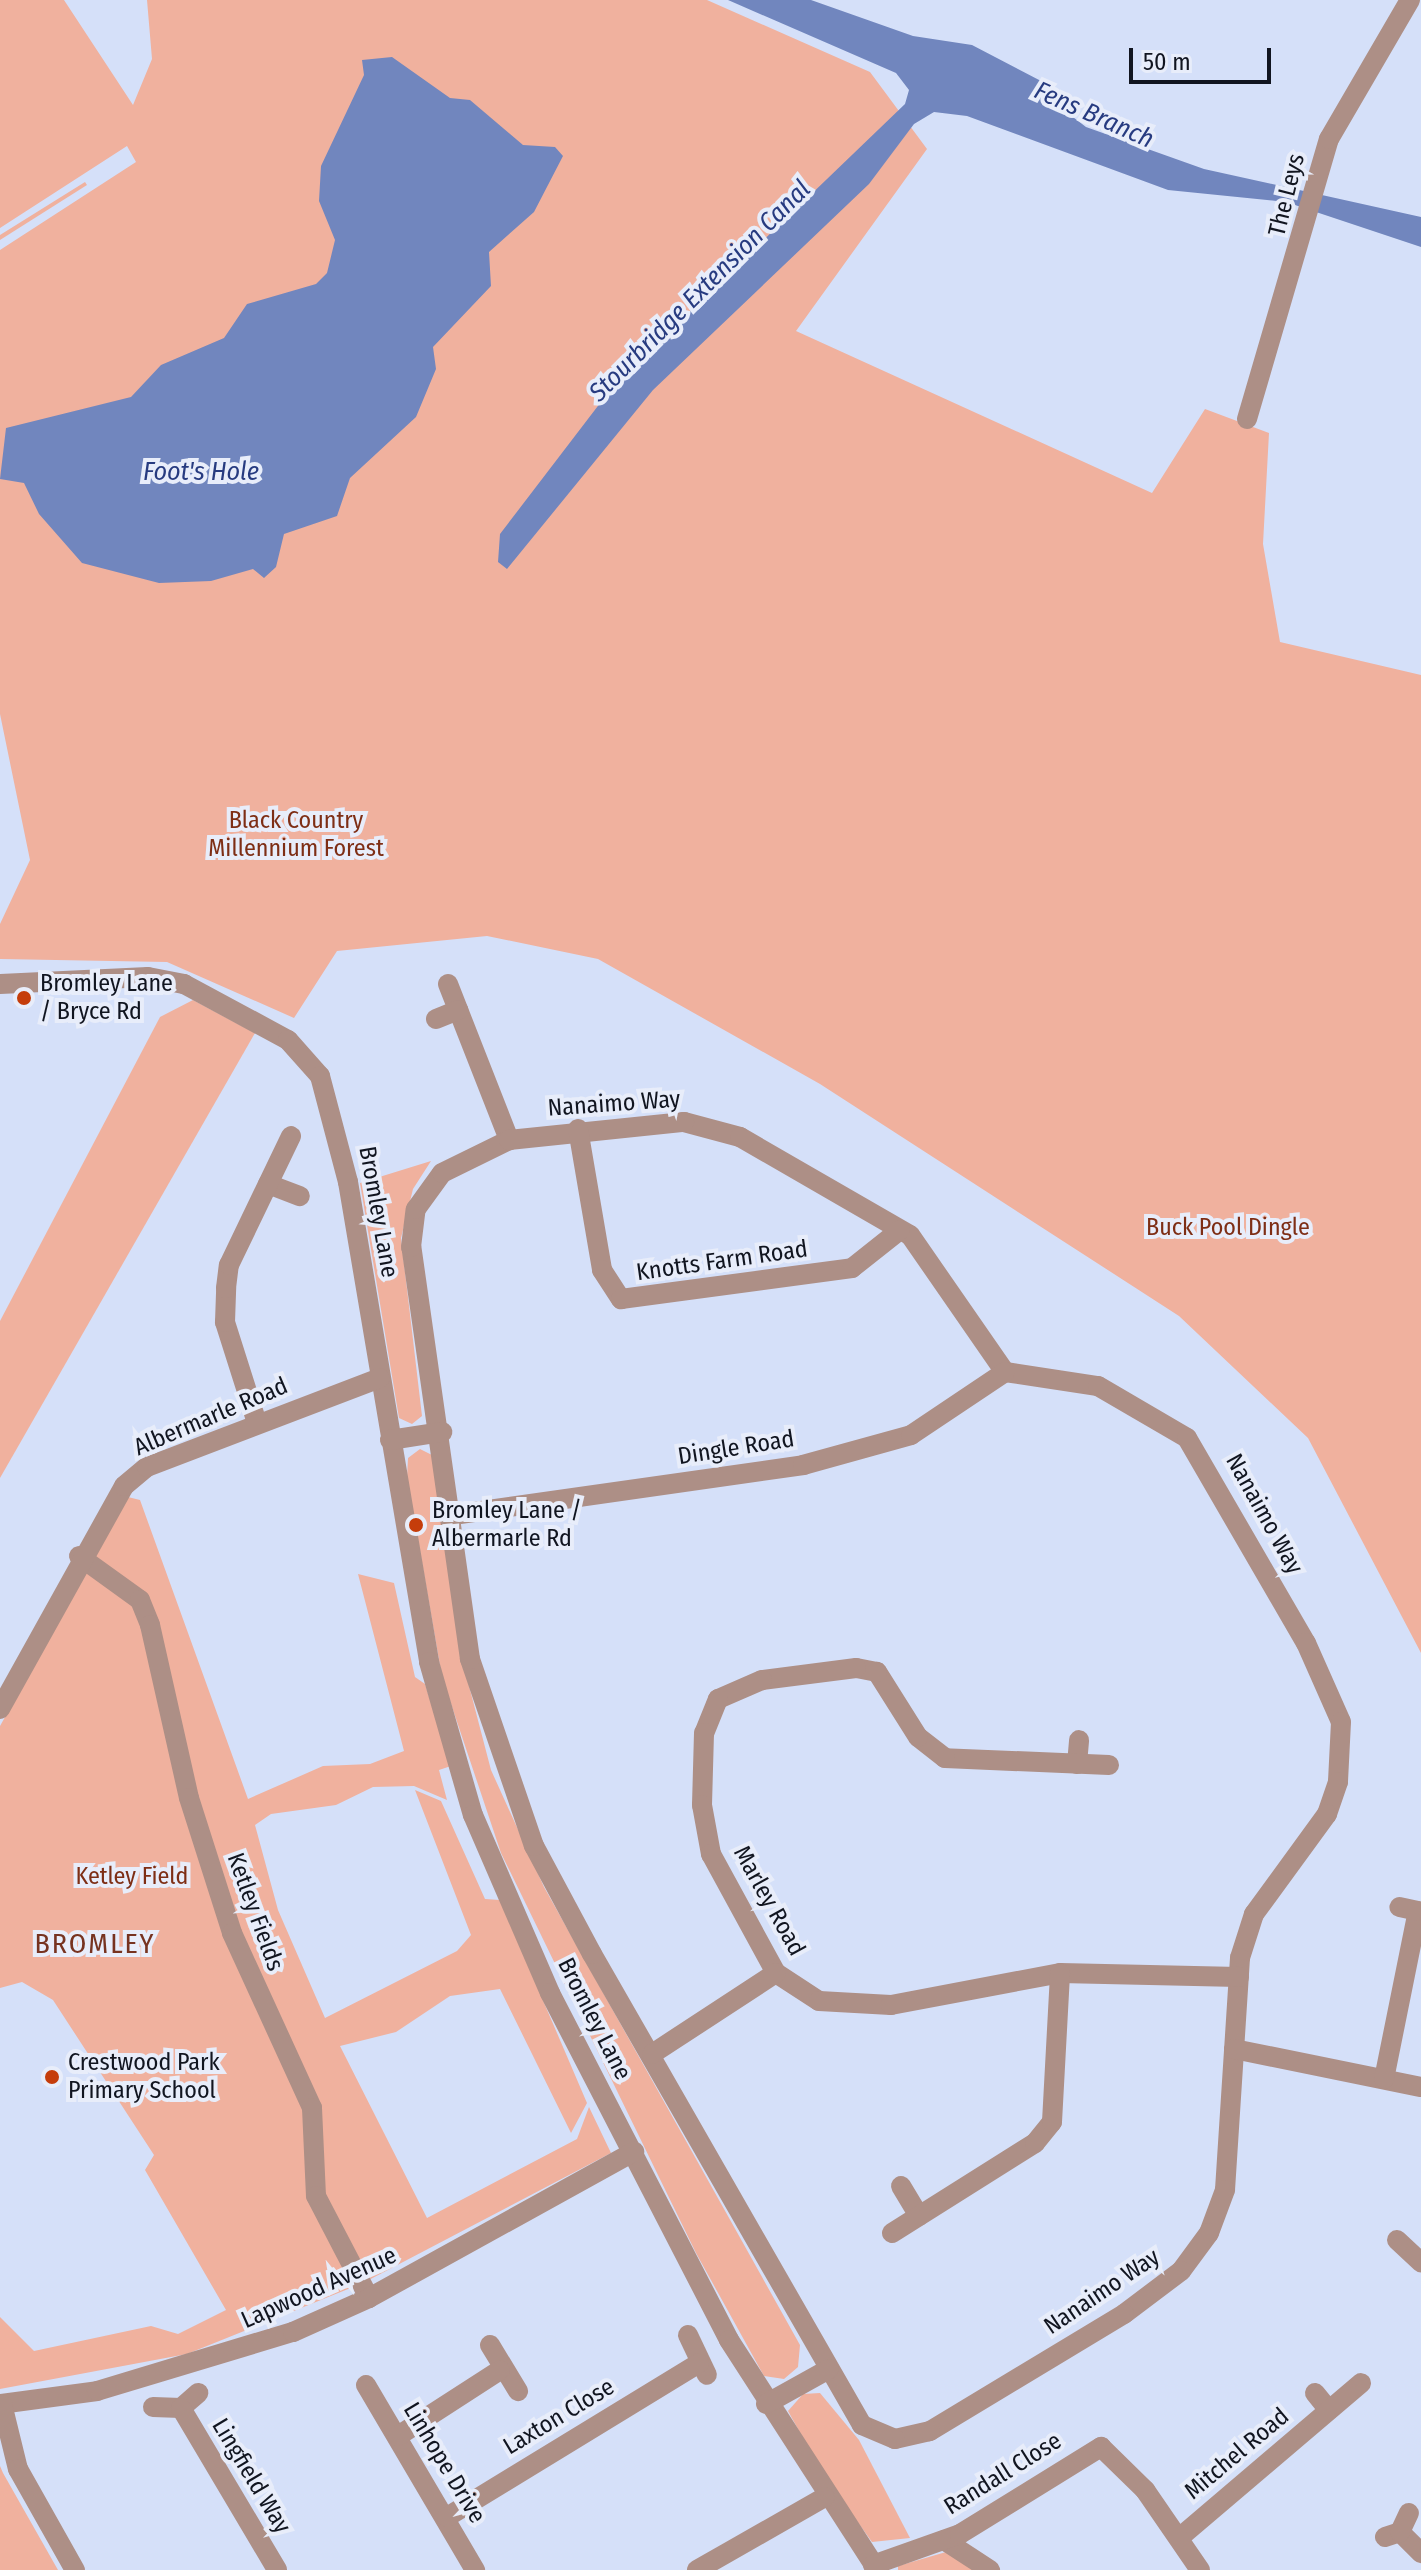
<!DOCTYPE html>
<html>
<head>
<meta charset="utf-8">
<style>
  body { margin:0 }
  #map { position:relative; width:1421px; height:2570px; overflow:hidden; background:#d5e0f9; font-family:"Fira Sans Condensed",sans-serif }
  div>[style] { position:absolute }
  .green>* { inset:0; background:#f0b19e }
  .water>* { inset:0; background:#7186be }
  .minor>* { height:20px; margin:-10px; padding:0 10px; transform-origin:10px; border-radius:10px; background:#ad8f86 }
  .dots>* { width:22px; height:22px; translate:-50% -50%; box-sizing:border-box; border:4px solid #e8edfa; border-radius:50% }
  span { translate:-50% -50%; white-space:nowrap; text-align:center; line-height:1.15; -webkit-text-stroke:8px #e8edfa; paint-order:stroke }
  .street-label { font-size:24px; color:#111520 }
  .park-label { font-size:24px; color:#7e2e15 }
  .poi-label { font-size:24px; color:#111520 }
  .left { translate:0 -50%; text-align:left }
  .water-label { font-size:26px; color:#273b80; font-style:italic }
  .quarter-label { font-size:28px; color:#773320; letter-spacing:2px }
  .scale { position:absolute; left:1129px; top:48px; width:142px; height:36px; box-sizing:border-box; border:4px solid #111520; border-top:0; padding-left:10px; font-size:24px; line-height:28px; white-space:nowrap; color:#111520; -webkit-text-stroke:6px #e8edfa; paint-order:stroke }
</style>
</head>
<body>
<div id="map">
  <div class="green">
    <div style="clip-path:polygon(0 0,64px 0,133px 105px,152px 59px,147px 0,707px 0,870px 72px,927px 149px,796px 331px,1152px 493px,1205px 409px,1269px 433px,1263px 544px,1280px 642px,1421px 675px,1421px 1653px,1308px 1438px,1179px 1316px,820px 1084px,598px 959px,487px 936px,337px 951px,294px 1018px,167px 962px,0 959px,0 924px,30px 860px,0 714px,0 250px,136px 162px,127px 146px,0 228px)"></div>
    <div style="clip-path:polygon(85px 182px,87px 185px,0 240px,0 235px)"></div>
    <div style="clip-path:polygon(193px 1000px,255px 1033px,0 1478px,0 1321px,160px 1017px)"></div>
    <div style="clip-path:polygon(431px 1161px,413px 1189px,401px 1238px,422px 1416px,412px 1424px,399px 1418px,360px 1183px)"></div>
    <div style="clip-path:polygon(420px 1449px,432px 1455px,462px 1659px,491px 1770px,544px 1887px,800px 2345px,798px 2367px,784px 2379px,764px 2376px,696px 2253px,501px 1853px,442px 1677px,407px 1477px,408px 1458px)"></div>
    <div style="clip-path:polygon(128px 1497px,140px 1500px,248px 1799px,323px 1766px,370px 1764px,404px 1751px,358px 1574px,394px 1583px,415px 1677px,425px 1684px,451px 1766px,439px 1770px,447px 1800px,414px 1786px,373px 1787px,336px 1805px,271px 1814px,255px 1825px,278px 1910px,325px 2018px,457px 1951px,471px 1935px,415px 1790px,441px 1801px,485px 1899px,500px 1900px,587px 2103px,571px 2133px,500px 1989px,450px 1996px,396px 2032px,340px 2046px,427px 2218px,577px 2139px,589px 2107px,611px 2153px,363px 2283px,187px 2354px,0 2389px,0 2317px,34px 2351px,151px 2326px,178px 2334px,226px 2310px,145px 2170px,154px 2155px,53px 2000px,22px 1982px,0 1988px,0 1726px)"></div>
    <div style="clip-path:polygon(820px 2393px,859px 2440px,910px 2538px,872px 2542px,823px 2474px,788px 2411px,803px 2394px)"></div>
    <div style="clip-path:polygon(0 2466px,3px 2473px,58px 2570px,0 2570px)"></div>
    <div style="clip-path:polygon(946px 2552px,976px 2570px,898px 2570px,898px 2566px)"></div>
  </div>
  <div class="water">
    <div style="clip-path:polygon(728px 0,811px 0,913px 36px,972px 45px,1066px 94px,1061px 108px,1086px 127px,1204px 169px,1421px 217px,1421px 247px,1286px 202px,1168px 190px,967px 116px,934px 112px,914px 124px,869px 184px,653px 390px,507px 569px,498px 562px,500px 534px,617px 381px,905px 104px,909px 90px,896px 73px)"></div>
    <div style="clip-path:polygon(392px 57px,450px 98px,470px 100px,523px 145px,555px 147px,563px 156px,534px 212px,489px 252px,491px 286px,433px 347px,436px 369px,416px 417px,350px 478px,337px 516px,284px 534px,276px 567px,264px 578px,253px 569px,211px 581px,159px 583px,82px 563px,39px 514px,24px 483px,0 479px,6px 428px,131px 397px,161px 365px,224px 338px,247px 304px,316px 284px,327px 273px,335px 240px,319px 201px,321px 166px,364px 75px,362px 60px)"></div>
  </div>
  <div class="minor">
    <div style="left:1247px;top:419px;width:292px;rotate:-73.7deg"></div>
    <div style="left:1329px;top:139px;width:161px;rotate:-59.8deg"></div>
    <div style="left:0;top:984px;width:148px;rotate:-2.7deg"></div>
    <div style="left:148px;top:977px;width:37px;rotate:11deg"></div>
    <div style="left:184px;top:984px;width:118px;rotate:28.3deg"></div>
    <div style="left:288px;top:1040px;width:48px;rotate:48.4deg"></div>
    <div style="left:320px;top:1076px;width:110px;rotate:75.2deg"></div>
    <div style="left:348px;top:1182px;width:487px;rotate:80.4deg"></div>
    <div style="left:429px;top:1662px;width:159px;rotate:74deg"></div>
    <div style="left:473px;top:1815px;width:194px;rotate:66.6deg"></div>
    <div style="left:550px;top:1993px;width:390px;rotate:62.7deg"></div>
    <div style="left:729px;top:2340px;width:274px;rotate:57.2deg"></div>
    <div style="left:448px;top:984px;width:168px;rotate:68.6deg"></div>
    <div style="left:436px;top:1019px;width:24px;rotate:-22deg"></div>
    <div style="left:684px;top:1122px;width:58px;rotate:15deg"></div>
    <div style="left:740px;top:1137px;width:196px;rotate:30deg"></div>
    <div style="left:910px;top:1235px;width:167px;rotate:55.3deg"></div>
    <div style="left:1005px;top:1372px;width:94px;rotate:8.6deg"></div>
    <div style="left:1098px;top:1386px;width:103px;rotate:30.3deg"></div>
    <div style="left:1187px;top:1438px;width:237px;rotate:59.9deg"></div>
    <div style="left:1306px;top:1643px;width:86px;rotate:66.1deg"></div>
    <div style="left:1341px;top:1722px;width:60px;rotate:92.9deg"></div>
    <div style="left:1338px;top:1782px;width:34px;rotate:109deg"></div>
    <div style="left:1327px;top:1814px;width:124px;rotate:126.1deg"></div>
    <div style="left:1254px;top:1914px;width:46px;rotate:107.7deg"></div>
    <div style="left:1240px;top:1958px;width:232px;rotate:93.7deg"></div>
    <div style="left:1225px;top:2190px;width:46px;rotate:110.4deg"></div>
    <div style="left:1209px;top:2233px;width:47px;rotate:126.4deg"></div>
    <div style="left:1181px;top:2271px;width:71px;rotate:143deg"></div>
    <div style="left:1124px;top:2314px;width:227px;rotate:148.9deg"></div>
    <div style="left:930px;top:2431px;width:36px;rotate:167deg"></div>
    <div style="left:895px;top:2439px;width:36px;rotate:-157deg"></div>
    <div style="left:862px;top:2425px;width:543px;rotate:-119.82deg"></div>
    <div style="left:592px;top:1954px;width:123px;rotate:-118.2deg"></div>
    <div style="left:534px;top:1846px;width:198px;rotate:-108.9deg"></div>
    <div style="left:470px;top:1659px;width:416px;rotate:-98.1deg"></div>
    <div style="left:411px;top:1247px;width:38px;rotate:-83deg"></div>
    <div style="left:416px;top:1209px;width:44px;rotate:-54.2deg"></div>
    <div style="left:442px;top:1173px;width:75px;rotate:-26.2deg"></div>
    <div style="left:509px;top:1140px;width:176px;rotate:-5.9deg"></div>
    <div style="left:578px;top:1129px;width:143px;rotate:80.3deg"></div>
    <div style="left:602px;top:1270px;width:35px;rotate:57deg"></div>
    <div style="left:621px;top:1299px;width:233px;rotate:-7.6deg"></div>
    <div style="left:852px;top:1268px;width:61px;rotate:-38.4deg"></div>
    <div style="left:268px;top:1184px;width:34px;rotate:21deg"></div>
    <div style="left:257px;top:1423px;width:106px;rotate:-107.6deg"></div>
    <div style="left:225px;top:1322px;width:34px;rotate:-88deg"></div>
    <div style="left:226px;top:1288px;width:23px;rotate:-83deg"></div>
    <div style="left:229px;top:1265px;width:143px;rotate:-64.3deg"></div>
    <div style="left:390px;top:1440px;width:53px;rotate:-8.7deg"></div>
    <div style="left:453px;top:1515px;width:354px;rotate:-8.1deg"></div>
    <div style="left:803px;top:1465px;width:112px;rotate:-15.5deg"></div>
    <div style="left:911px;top:1435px;width:113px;rotate:-33.8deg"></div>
    <div style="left:79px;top:1556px;width:75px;rotate:35.8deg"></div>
    <div style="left:140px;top:1600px;width:27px;rotate:68deg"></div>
    <div style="left:150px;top:1625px;width:177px;rotate:77.3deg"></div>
    <div style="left:189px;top:1798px;width:142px;rotate:72.3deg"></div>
    <div style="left:232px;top:1933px;width:192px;rotate:65.4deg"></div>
    <div style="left:312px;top:2108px;width:88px;rotate:87.4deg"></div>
    <div style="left:316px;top:2196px;width:115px;rotate:62.5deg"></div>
    <div style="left:0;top:1709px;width:255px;rotate:-60.9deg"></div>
    <div style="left:124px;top:1486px;width:30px;rotate:-40deg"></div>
    <div style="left:147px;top:1467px;width:249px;rotate:-20.9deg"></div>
    <div style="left:1077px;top:1764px;width:24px;rotate:-85deg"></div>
    <div style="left:1109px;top:1765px;width:164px;rotate:-177.6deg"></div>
    <div style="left:945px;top:1758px;width:34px;rotate:-142deg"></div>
    <div style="left:918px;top:1737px;width:77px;rotate:-122.2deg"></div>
    <div style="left:877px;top:1672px;width:21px;rotate:-169deg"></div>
    <div style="left:856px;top:1668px;width:95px;rotate:172.7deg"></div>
    <div style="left:762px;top:1680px;width:48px;rotate:156.6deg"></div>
    <div style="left:718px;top:1699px;width:37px;rotate:112deg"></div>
    <div style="left:704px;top:1733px;width:72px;rotate:91.6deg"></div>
    <div style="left:702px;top:1805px;width:50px;rotate:79.6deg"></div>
    <div style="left:711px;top:1854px;width:136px;rotate:61.4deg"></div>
    <div style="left:776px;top:1973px;width:51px;rotate:33.1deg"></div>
    <div style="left:819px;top:2001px;width:72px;rotate:3.2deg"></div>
    <div style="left:891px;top:2005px;width:172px;rotate:-10.7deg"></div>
    <div style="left:1060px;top:1973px;width:179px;rotate:1.3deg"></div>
    <div style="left:1234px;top:2049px;width:191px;rotate:11.5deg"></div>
    <div style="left:652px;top:2054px;width:148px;rotate:-33.2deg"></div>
    <div style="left:1384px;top:2079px;width:171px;rotate:-78.6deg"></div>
    <div style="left:1418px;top:1911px;width:19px;rotate:-168deg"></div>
    <div style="left:901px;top:2186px;width:35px;rotate:59deg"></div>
    <div style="left:892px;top:2233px;width:169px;rotate:-32.2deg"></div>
    <div style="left:1035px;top:2143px;width:27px;rotate:-51deg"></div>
    <div style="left:1052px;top:2122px;width:149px;rotate:-86.9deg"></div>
    <div style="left:1397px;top:2240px;width:33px;rotate:43deg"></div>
    <div style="left:688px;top:2335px;width:44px;rotate:64.6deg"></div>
    <div style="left:490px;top:2345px;width:54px;rotate:58.7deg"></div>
    <div style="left:366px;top:2385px;width:215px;rotate:59.5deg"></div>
    <div style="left:1315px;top:2393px;width:22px;rotate:51deg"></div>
    <div style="left:0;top:2404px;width:98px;rotate:-7.6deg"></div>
    <div style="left:97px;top:2391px;width:205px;rotate:-16.8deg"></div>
    <div style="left:293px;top:2332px;width:83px;rotate:-24.1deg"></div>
    <div style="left:369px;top:2298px;width:303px;rotate:-28.9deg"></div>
    <div style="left:2px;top:2404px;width:67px;rotate:76.2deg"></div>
    <div style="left:18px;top:2469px;width:116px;rotate:60.6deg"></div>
    <div style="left:766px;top:2404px;width:72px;rotate:-29.1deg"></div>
    <div style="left:153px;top:2407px;width:28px;rotate:2deg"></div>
    <div style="left:181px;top:2408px;width:23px;rotate:-41deg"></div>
    <div style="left:181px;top:2408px;width:188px;rotate:59.3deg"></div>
    <div style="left:398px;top:2436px;width:121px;rotate:-32.9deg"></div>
    <div style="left:447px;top:2517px;width:295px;rotate:-31.4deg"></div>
    <div style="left:1400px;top:2532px;width:30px;rotate:45deg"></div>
    <div style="left:1385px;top:2537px;width:16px;rotate:-18deg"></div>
    <div style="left:1400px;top:2532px;width:21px;rotate:-65deg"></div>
    <div style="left:1179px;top:2538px;width:239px;rotate:-40.4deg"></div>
    <div style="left:944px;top:2540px;width:55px;rotate:33.1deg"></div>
    <div style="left:873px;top:2565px;width:92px;rotate:-19.6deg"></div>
    <div style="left:960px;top:2534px;width:166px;rotate:-31.7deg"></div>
    <div style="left:1101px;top:2447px;width:62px;rotate:44.3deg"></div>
    <div style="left:1145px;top:2490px;width:97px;rotate:55.5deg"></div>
    <div style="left:697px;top:2570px;width:147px;rotate:-29.7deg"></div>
  </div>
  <div class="dots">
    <div style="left:24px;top:998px;background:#c53d0b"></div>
    <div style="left:416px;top:1525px;background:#c53d0b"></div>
    <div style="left:52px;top:2077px;background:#c53d0b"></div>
  </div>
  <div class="street-label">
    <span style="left:1287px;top:195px;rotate:-76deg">The Leys</span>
    <span style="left:614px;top:1104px;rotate:-4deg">Nanaimo Way</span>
    <span style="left:378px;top:1212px;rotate:80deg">Bromley Lane</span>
    <span style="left:722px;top:1261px;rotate:-8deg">Knotts Farm Road</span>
    <span style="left:211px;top:1417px;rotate:-23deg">Albermarle Road</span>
    <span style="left:736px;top:1448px;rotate:-9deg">Dingle Road</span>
    <span style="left:1264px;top:1514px;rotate:61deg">Nanaimo Way</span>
    <span style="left:769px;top:1901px;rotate:61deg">Marley Road</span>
    <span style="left:255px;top:1912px;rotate:70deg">Ketley Fields</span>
    <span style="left:594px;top:2019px;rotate:63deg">Bromley Lane</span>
    <span style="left:319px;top:2288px;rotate:-24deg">Lapwood Avenue</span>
    <span style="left:1102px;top:2292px;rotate:-34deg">Nanaimo Way</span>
    <span style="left:559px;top:2417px;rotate:-31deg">Laxton Close</span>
    <span style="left:1237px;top:2454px;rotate:-40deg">Mitchel Road</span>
    <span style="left:444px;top:2463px;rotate:59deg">Linhope Drive</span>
    <span style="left:1003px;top:2474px;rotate:-32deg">Randall Close</span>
    <span style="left:251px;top:2476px;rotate:59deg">Lingfield Way</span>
  </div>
  <div class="park-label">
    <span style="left:296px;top:835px">Black Country<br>Millennium Forest</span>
    <span style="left:1228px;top:1228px">Buck Pool Dingle</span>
    <span style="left:132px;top:1877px">Ketley Field</span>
  </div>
  <div class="poi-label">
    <span class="left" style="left:40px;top:998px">Bromley Lane<br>/ Bryce Rd</span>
    <span class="left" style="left:432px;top:1525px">Bromley Lane /<br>Albermarle Rd</span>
    <span class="left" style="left:68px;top:2077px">Crestwood Park<br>Primary School</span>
  </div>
  <div class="water-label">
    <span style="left:1094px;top:115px;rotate:24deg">Fens Branch</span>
    <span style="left:700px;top:291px;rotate:-45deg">Stourbridge Extension Canal</span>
    <span style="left:201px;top:472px">Foot's Hole</span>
  </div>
  <div class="quarter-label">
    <span style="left:95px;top:1944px">BROMLEY</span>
  </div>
  <div class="scale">50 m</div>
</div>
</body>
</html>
